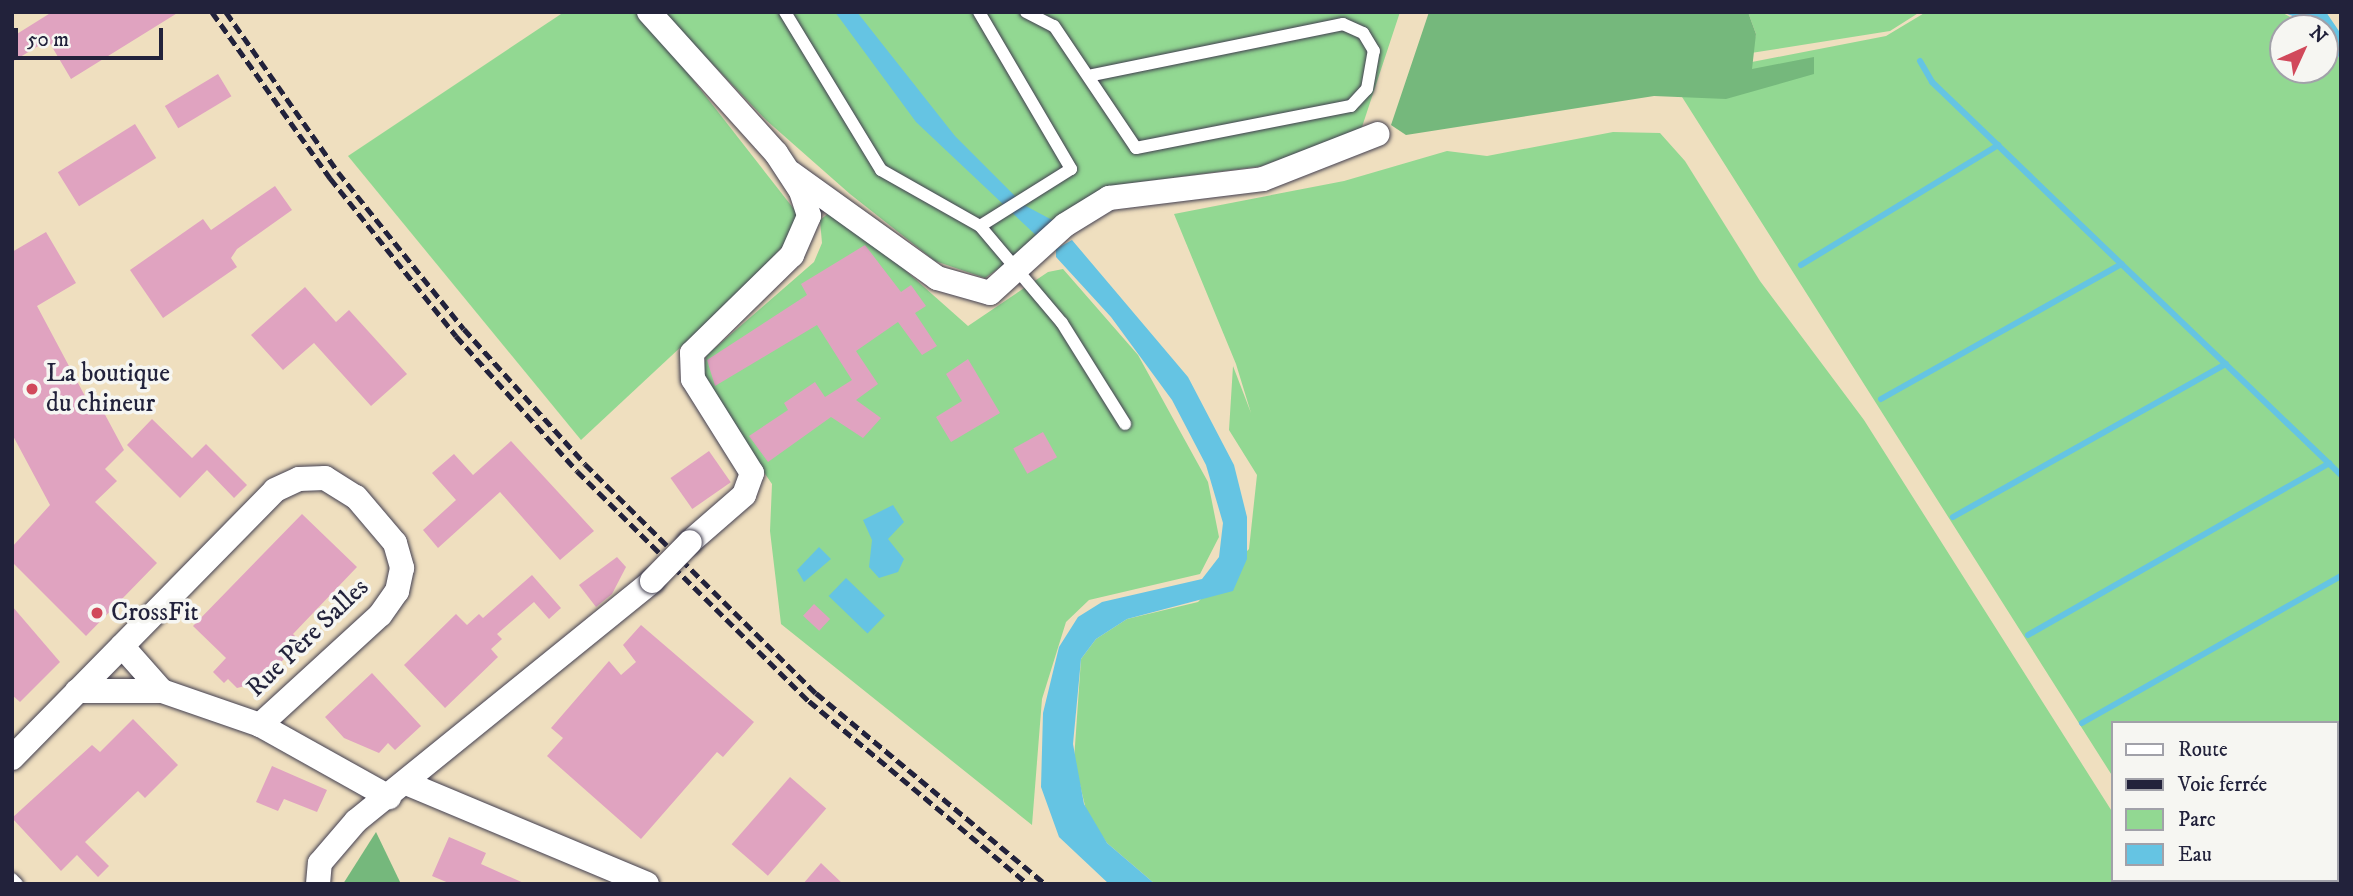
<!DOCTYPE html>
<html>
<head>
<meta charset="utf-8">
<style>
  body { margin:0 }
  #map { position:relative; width:2353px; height:896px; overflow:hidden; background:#efdfbf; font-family:"IM FELL DW Pica",serif }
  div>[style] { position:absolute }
  .green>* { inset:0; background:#92d892 }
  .forest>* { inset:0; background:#75b87c }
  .water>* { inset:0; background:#65c4e3; transform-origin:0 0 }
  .stream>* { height:6px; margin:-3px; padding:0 3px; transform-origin:3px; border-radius:3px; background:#65c4e3 }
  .building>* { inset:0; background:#e0a3c0; transform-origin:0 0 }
  .roads { filter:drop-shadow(0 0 2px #413e4f) drop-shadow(0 0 2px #413e4f) }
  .service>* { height:12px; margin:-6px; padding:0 6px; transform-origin:6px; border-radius:6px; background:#fff }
  .minor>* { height:24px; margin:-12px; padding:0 12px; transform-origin:12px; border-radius:12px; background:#fff }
  .rail>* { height:5px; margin-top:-2.5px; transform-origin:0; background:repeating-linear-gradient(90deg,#22223b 0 10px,transparent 0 15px) }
  .bridges { filter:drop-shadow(0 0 2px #413e4f) drop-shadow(0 0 2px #413e4f) }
  .minor-bridge>* { height:24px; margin:-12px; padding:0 12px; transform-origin:12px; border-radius:12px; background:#fff }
  .dots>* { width:19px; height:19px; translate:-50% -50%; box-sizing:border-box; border:4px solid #f6f6f2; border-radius:50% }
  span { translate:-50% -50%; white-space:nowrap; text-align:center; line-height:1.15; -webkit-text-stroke:7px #f6f6f2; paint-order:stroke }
  .poi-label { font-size:26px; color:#22223b }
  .left { translate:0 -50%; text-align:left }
  .street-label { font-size:26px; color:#22223b }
  .frame { position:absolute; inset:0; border:14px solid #22223b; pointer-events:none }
  .legend { position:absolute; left:2111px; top:721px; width:228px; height:161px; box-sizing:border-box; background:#f6f6f2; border:2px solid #a1a1a9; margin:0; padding:9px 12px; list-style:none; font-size:21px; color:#22223b }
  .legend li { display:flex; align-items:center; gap:14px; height:35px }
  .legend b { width:35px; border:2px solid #a1a1a9 }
  .north { position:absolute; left:2269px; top:14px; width:70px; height:70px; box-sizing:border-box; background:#f6f6f2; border:2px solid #a1a1a9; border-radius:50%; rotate:45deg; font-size:19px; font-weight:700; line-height:28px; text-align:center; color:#22223b }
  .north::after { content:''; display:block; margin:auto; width:24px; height:32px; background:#d1495b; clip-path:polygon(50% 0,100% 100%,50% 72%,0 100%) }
  .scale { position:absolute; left:14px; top:28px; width:149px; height:32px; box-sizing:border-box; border:4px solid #22223b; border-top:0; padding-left:9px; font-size:21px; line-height:24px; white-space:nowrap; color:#22223b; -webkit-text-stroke:5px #f6f6f2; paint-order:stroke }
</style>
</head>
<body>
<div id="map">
  <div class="green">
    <div style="clip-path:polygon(564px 12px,640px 12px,797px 213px,797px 231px,742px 290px,581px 440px,348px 156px)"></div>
    <div style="clip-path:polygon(663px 12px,1400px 12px,1361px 130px,1262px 166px,1117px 185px,985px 278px,935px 261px,850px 194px,766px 120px)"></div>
    <div style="clip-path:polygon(1748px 12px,1920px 12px,1890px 31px,1751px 53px,1756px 34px)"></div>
    <div style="clip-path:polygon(1926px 12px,2281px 12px,2310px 28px,2283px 28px,2283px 70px,2325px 70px,2325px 40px,2341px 60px,2341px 884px,2196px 880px,2337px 880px,2337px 723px,2113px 723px,2113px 777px,1670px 78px,1886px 36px)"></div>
    <div style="clip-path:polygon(1613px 132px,1660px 133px,1685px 161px,1760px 281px,1864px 420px,2113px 813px,2113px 880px,2179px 884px,1155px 884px,1107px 843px,1087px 814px,1074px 760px,1081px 659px,1096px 639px,1127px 619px,1198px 602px,1249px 549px,1257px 475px,1229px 430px,1233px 366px,1251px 413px,1236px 364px,1174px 214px,1344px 181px,1447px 151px,1487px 156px)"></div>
    <div style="clip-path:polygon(835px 208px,968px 326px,1048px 272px,1063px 269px,1138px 355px,1208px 482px,1219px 537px,1200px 574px,1089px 600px,1066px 622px,1042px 699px,1032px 825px,781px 624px,770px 531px,772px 484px,699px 378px,707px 355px,814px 262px,822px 243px,820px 220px)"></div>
  </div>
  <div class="forest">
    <div style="clip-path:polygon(1429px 12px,1748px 12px,1756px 34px,1752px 69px,1814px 57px,1814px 74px,1726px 99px,1654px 96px,1406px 135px,1391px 125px)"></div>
    <div style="clip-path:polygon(376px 832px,401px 884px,343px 884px)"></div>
  </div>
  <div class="water">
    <div style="clip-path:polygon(835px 12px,857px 12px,955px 136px,1024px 205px,1054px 221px,1042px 241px,916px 122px)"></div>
    <div style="clip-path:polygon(2282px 12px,2326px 12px,2341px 34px,2341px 60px,2325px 40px,2325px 28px)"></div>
    <div style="clip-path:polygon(1072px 240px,1188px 377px,1234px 465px,1247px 517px,1247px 559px,1233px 591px,1127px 619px,1096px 639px,1081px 659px,1073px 744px,1084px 804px,1107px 843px,1155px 884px,1109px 884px,1059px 837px,1041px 787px,1043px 713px,1059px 647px,1078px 617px,1102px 602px,1202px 579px,1219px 557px,1223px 523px,1206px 465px,1172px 400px,1111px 317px,1056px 257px,1056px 249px)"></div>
    <div style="clip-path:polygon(893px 505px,904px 522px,888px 539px,904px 559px,898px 572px,879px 578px,869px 567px,872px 540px,863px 520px)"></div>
    <div style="clip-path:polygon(819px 547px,831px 559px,804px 582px,797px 570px)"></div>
    <div style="left:846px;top:578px;width:54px;height:25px;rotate:44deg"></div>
  </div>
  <div class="stream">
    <div style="left:1920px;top:61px;width:24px;rotate:60deg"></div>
    <div style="left:1932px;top:82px;width:567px;rotate:43.86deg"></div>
    <div style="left:1801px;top:265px;width:231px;rotate:-31.3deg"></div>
    <div style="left:1881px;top:399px;width:276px;rotate:-29.3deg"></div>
    <div style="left:1953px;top:517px;width:313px;rotate:-29.3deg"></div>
    <div style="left:2028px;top:635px;width:347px;rotate:-29.7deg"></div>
    <div style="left:2082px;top:723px;width:298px;rotate:-29.6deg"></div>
    <div style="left:2337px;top:727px;width:4px;rotate:-27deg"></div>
    <div style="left:2337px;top:870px;width:4px;rotate:-27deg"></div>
    <div style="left:2314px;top:884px;width:7px;rotate:-34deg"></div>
  </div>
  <div class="building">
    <div style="clip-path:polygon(52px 12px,179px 12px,71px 79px,48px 40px,12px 62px,12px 37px)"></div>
    <div style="left:218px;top:74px;width:26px;height:62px;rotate:59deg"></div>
    <div style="left:135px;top:124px;width:40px;height:91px;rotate:58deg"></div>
    <div style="clip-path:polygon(275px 186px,292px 210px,237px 249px,231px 258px,237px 267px,163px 318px,130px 270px,203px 219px,211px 230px)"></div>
    <div style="clip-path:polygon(46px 232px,76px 283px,37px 306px,94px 413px,102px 409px,124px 450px,105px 469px,117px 481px,95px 502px,157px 563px,86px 636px,12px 562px,12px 547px,50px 505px,12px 434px,12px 252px)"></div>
    <div style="clip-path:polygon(865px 245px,901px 292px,911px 285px,926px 306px,915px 313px,937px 346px,922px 355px,898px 322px,856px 351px,878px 384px,856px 400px,881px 418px,863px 438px,831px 417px,768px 462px,749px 436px,788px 410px,784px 403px,815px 382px,825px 397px,852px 380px,817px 325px,715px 386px,707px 360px,807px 295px,801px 284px)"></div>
    <div style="clip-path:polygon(305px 287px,336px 322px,349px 310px,407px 374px,371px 406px,314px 343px,283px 370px,251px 335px)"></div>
    <div style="clip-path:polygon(968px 359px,1000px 413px,951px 442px,936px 417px,962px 401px,946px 374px)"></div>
    <div style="clip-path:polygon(152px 419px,192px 458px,206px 444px,247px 485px,234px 498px,207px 470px,180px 498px,127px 445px)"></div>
    <div style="left:1043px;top:432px;width:29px;height:34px;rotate:61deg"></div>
    <div style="clip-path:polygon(511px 441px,594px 531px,560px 560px,500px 492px,438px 548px,423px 530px,456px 500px,432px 473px,454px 454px,473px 475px)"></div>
    <div style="left:709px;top:451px;width:38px;height:47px;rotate:55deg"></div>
    <div style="clip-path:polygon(302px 514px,357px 567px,293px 634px,301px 642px,261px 682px,237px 688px,228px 679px,224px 683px,213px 672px,226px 658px,193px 626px)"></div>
    <div style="clip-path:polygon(617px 557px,626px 567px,612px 594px,596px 607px,579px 585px)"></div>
    <div style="clip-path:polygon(532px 575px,561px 608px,549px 619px,534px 602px,497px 634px,502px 639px,491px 649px,498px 657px,445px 708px,404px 665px,456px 614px,467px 625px,479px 614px,483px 618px)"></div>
    <div style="left:814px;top:604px;width:22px;height:16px;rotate:43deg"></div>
    <div style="clip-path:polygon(12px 606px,60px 662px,20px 702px,12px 695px)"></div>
    <div style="clip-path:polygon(641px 625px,754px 722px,723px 757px,717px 752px,641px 839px,547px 756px,563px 738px,551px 728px,609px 661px,621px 675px,636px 662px,623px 645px)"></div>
    <div style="clip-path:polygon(372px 673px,421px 726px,395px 750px,388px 743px,379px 753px,344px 738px,325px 717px)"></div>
    <div style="clip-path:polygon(133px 719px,178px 765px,145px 798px,138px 791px,85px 842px,109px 866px,98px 877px,77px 855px,61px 871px,12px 818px,92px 745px,100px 752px)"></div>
    <div style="clip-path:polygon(272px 766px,327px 790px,317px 812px,284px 799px,278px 811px,256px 802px)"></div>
    <div style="left:790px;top:777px;width:48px;height:89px;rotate:41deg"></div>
    <div style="clip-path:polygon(449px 837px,486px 853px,481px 864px,526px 884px,451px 884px,432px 876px)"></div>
    <div style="clip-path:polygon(821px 863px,843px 884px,803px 884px)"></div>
  </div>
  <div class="roads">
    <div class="service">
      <div style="left:785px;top:12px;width:185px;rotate:58.7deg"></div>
      <div style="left:881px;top:170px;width:114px;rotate:29.5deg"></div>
      <div style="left:979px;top:12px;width:182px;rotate:59.6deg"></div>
      <div style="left:1071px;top:169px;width:107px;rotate:147.9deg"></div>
      <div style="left:980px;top:226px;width:127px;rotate:49.8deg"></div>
      <div style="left:1062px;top:323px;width:119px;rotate:58deg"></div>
      <div style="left:1026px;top:12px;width:31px;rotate:27deg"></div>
      <div style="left:1054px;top:26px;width:147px;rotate:56.1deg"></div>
      <div style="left:1136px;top:148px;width:219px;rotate:-11.1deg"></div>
      <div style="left:1351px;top:106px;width:23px;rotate:-47deg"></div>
      <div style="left:1367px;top:89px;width:39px;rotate:-80deg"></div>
      <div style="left:1374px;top:51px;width:21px;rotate:-121deg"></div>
      <div style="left:1363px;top:33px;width:22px;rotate:-156deg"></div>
      <div style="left:1343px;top:24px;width:256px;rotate:168.5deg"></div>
      <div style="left:12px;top:879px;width:7px;rotate:45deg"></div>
    </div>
    <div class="minor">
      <div style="left:649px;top:12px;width:190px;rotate:48deg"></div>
      <div style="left:776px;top:153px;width:45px;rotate:56.7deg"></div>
      <div style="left:801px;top:191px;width:26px;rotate:72deg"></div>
      <div style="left:809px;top:216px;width:43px;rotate:113.6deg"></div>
      <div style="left:792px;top:255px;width:140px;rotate:135.6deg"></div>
      <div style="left:692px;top:353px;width:26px;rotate:88deg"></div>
      <div style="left:693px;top:379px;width:111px;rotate:57.9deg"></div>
      <div style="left:752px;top:473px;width:23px;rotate:110deg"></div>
      <div style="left:744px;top:495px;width:72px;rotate:139deg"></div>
      <div style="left:791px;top:173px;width:180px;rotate:35.7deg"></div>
      <div style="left:937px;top:278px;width:55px;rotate:15.8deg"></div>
      <div style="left:990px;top:293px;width:101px;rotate:-42.2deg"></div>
      <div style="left:1065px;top:225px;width:52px;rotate:-31.5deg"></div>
      <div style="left:1109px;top:198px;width:155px;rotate:-7deg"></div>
      <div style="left:1263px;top:179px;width:123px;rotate:-21.4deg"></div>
      <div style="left:122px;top:646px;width:60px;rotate:48.4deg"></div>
      <div style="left:77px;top:691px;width:85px"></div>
      <div style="left:162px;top:691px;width:104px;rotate:19.1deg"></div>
      <div style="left:260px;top:725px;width:148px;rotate:29.2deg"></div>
      <div style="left:12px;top:758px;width:375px;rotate:-45.5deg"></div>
      <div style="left:275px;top:490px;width:26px;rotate:-25deg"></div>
      <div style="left:299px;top:479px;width:26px;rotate:-2deg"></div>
      <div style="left:325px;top:478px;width:36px;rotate:32deg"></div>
      <div style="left:356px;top:497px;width:60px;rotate:49.7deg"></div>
      <div style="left:395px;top:543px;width:26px;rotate:74deg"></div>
      <div style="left:402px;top:568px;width:24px;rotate:102deg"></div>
      <div style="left:397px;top:591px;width:29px;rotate:125deg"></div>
      <div style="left:380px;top:615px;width:163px;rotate:137.5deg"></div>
      <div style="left:406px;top:783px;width:261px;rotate:22.7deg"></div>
      <div style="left:318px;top:884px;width:21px;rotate:-85deg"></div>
      <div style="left:320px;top:863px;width:55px;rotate:-49.4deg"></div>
      <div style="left:356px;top:821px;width:381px;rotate:-39deg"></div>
    </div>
  </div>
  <div class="rail">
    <div style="left:212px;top:12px;width:204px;rotate:54.6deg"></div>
    <div style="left:330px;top:178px;width:202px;rotate:51.4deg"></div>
    <div style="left:456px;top:336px;width:181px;rotate:48.1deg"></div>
    <div style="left:577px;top:471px;width:327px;rotate:44.8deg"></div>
    <div style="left:809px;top:701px;width:285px;rotate:39.9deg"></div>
    <div style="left:226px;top:12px;width:195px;rotate:55deg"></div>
    <div style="left:338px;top:172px;width:201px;rotate:51.3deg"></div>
    <div style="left:464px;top:329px;width:181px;rotate:48.1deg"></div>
    <div style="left:585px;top:464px;width:325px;rotate:44.8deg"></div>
    <div style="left:816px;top:693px;width:298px;rotate:39.8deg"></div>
  </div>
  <div class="bridges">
    <div class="minor-bridge">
      <div style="left:652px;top:581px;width:54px;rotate:-45.7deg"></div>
    </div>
  </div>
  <div class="dots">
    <div style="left:32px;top:389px;background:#d1495b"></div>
    <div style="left:97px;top:613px;background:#d1495b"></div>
  </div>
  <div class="poi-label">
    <span class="left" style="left:46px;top:389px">La boutique<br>du chineur</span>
    <span class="left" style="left:111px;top:613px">CrossFit</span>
  </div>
  <div class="street-label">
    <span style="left:308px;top:638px;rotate:-44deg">Rue Père Salles</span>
  </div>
  <div class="frame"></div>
  <ul class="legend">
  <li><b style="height:9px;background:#fff"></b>Route</li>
  <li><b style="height:9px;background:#22223b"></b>Voie ferrée</li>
  <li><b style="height:19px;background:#92d892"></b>Parc</li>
  <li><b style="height:19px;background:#65c4e3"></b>Eau</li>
  </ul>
  <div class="north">N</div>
  <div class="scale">50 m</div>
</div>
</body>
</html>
